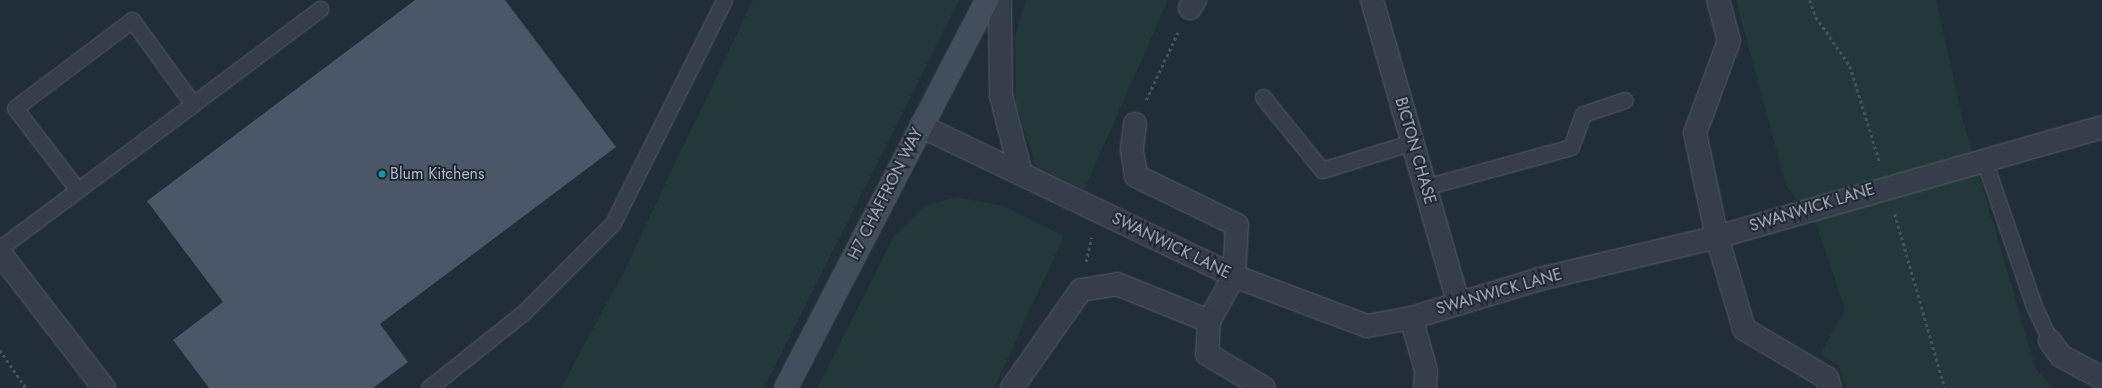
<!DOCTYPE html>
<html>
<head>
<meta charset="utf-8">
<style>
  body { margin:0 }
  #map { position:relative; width:2102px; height:388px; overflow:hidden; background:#212d38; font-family:Jost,sans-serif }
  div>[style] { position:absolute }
  .green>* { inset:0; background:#233939 }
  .building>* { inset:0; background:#495864 }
  .path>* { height:2.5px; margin-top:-1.25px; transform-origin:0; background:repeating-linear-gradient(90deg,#405656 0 3px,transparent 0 6px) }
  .roads { filter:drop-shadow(0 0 1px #525d66) drop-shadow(0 0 1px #525d66) }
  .lane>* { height:15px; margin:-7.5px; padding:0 7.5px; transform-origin:7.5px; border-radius:7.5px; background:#343f49 }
  .street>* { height:22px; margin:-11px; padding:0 11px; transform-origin:11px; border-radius:11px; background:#343f49 }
  .secondary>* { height:22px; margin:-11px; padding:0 11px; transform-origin:11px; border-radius:11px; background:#424e5c }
  .dots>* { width:11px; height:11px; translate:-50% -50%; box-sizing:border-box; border:2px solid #1a242d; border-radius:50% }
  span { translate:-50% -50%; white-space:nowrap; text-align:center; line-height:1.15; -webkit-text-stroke:3.5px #1a242d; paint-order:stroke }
  .street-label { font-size:16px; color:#afbac5 }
  .poi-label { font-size:16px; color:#afbac5 }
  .left { translate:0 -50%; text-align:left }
</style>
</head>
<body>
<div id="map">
  <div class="green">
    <div style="clip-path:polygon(753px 0,959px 0,764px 388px,561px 388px,623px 273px)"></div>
    <div style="clip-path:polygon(1026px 0,1168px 0,1084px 190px,1035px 165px,1016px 103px,1015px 36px)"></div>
    <div style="clip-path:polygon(1736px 0,1936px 0,1963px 121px,2036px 369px,2053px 388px,1845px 388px,1839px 365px,1820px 355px,1845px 309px,1817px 227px,1786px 185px)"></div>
    <div style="clip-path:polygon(957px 197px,1003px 206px,1064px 236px,994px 388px,817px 388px,894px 236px,924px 206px)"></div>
  </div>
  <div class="building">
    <div style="clip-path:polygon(415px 0,505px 0,616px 147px,380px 324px,408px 362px,373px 388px,209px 388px,173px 340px,223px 302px,147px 201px)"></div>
  </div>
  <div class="path">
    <div style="left:1810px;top:0;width:18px;rotate:71deg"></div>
    <div style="left:1816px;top:17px;width:60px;rotate:55.2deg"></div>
    <div style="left:1850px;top:66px;width:102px;rotate:72.8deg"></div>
    <div style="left:1146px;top:100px;width:75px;rotate:-64.8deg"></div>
    <div style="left:1895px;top:214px;width:181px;rotate:74deg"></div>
    <div style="left:1086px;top:262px;width:25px;rotate:-78deg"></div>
    <div style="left:0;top:350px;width:46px;rotate:55.6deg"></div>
  </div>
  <div class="roads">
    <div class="lane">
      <div style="left:1263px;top:97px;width:94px;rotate:51.1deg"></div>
      <div style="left:1322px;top:170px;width:95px;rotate:-17.1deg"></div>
      <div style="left:193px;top:104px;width:159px;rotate:-36.8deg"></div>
      <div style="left:1984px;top:160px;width:154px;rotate:71.1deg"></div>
      <div style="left:2034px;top:306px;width:38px;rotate:65deg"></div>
      <div style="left:1425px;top:187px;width:151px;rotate:-15.3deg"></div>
      <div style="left:1571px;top:147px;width:35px;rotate:-70deg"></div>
      <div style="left:1583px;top:114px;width:44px;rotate:-18.4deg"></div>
      <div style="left:0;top:248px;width:241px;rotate:-36.7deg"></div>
      <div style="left:193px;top:104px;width:104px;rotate:-126deg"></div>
      <div style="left:132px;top:20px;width:146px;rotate:143.1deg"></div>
      <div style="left:15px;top:108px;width:102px;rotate:52.6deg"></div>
      <div style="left:429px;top:388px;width:120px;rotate:-38.6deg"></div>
      <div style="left:523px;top:313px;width:127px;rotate:-45deg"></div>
      <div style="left:613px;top:223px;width:249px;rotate:-63.5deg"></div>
    </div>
    <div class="street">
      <div style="left:1000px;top:0;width:95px;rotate:89.4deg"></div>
      <div style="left:1001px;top:95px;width:81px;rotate:75.8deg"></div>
      <div style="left:1372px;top:0;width:314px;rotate:74.1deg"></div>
      <div style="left:1718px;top:0;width:42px;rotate:75deg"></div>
      <div style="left:1729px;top:41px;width:98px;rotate:110.3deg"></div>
      <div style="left:1695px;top:133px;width:106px;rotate:78.1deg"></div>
      <div style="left:1717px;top:237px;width:96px;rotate:73.6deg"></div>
      <div style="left:1744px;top:329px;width:96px;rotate:30.6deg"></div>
      <div style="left:1827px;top:378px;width:10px;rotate:73deg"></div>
      <div style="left:1190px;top:8px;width:9px;rotate:-58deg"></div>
      <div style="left:1135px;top:124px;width:26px;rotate:97deg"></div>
      <div style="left:1132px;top:150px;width:26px;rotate:81deg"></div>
      <div style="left:1136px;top:176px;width:112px;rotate:25.9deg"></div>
      <div style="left:1237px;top:225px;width:51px;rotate:93.4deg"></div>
      <div style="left:1234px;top:276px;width:51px;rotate:119.1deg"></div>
      <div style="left:921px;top:126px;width:347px;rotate:25.6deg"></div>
      <div style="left:1234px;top:276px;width:142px;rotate:20.6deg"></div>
      <div style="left:1367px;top:326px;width:45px;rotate:-10.3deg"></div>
      <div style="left:1411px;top:318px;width:135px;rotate:-16.8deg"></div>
      <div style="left:1540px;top:279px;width:182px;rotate:-13.3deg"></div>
      <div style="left:1717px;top:237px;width:400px;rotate:-15.9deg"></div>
      <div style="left:0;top:253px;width:170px;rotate:52.4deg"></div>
      <div style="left:1411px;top:318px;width:54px;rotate:73.9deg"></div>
      <div style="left:1426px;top:370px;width:18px;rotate:93deg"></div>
      <div style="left:2050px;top:341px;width:19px;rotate:54deg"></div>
      <div style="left:2061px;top:356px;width:47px;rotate:28.2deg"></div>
      <div style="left:1012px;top:388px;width:120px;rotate:-54.9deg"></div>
      <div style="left:1081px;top:290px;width:36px;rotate:-9deg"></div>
      <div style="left:1117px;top:284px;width:99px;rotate:21.9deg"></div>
      <div style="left:1209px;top:321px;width:33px;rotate:93deg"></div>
      <div style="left:1207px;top:354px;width:66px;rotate:30.8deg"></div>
    </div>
    <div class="secondary">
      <div style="left:786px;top:388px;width:437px;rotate:-62.6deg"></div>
    </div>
  </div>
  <div class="dots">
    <div style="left:382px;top:174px;background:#0f9aa8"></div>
  </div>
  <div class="street-label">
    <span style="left:1415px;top:151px;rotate:74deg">BICTON CHASE</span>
    <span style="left:886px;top:194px;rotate:-63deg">H7 CHAFFRON WAY</span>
    <span style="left:1812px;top:208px;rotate:-17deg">SWANWICK LANE</span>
    <span style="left:1171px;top:246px;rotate:26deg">SWANWICK LANE</span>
    <span style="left:1499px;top:292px;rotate:-16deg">SWANWICK LANE</span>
  </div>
  <div class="poi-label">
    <span class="left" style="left:390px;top:174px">Blum Kitchens</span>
  </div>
</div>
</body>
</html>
